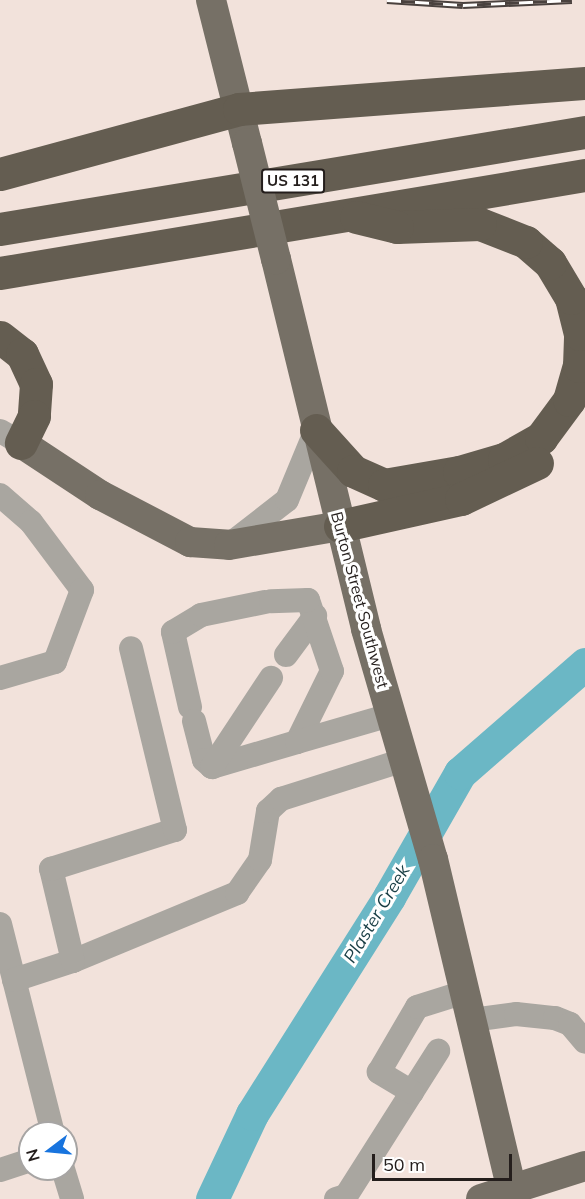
<!DOCTYPE html>
<html>
<head>
<meta charset="utf-8">
<style>
  body { margin:0 }
  #map { position:relative; width:585px; height:1199px; overflow:hidden; background:#f2e2db; font-family:Mulish,sans-serif }
  div>[style] { position:absolute }
  .river>* { height:33px; margin:-16.5px; padding:0 16.5px; transform-origin:16.5px; border-radius:16.5px; background:#6bb7c5 }
  .minor>* { height:24px; margin:-12px; padding:0 12px; transform-origin:12px; border-radius:12px; background:#a9a6a0 }
  .major>* { height:30px; margin:-15px; padding:0 15px; transform-origin:15px; border-radius:15px; background:#767066 }
  .highway>* { height:33px; margin:-16.5px; padding:0 16.5px; transform-origin:16.5px; border-radius:16.5px; background:#645d51 }
  .rail>* { height:7px; margin-top:-3.5px; transform-origin:0; background:repeating-linear-gradient(90deg,#fff 0 14px,#4a423f 0 28px); box-sizing:border-box; border-block:2px solid #4a423f }
  .major-bridge>* { height:30px; margin:-15px; padding:0 15px; transform-origin:15px; border-radius:15px; background:#767066 }
  span { translate:-50% -50%; white-space:nowrap; text-align:center; line-height:1.15; -webkit-text-stroke:6px #fff; paint-order:stroke }
  .shield-label span { padding:2px 4px; background:#fff; border:2px solid; border-radius:4px; -webkit-text-stroke-width:0 }
  .shield-label { font-size:15px; color:#241e1c; font-weight:700 }
  .street-label { font-size:16px; color:#241e1c }
  .water-label { font-size:18px; color:#173c43; font-style:italic }
  .north { position:absolute; left:18px; top:1121px; width:60px; height:60px; box-sizing:border-box; background:#fff; border:2px solid #a7a5a4; border-radius:50%; rotate:254deg; font-size:16px; font-weight:700; line-height:24px; text-align:center; color:#241e1c }
  .north::after { content:''; display:block; margin:auto; width:21px; height:27px; background:#1874de; clip-path:polygon(50% 0,100% 100%,50% 72%,0 100%) }
  .scale { position:absolute; left:372px; top:1154px; width:140px; height:27px; box-sizing:border-box; border:3px solid #241e1c; border-top:0; padding-left:8px; font-size:18px; line-height:21px; white-space:nowrap; color:#241e1c; -webkit-text-stroke:4px #fff; paint-order:stroke }
</style>
</head>
<body>
<div id="map">
  <div class="river">
    <div style="left:212px;top:1199px;width:94px;rotate:-64.8deg"></div>
    <div style="left:252px;top:1114px;width:257px;rotate:-57.7deg"></div>
    <div style="left:389px;top:897px;width:143px;rotate:-60.2deg"></div>
    <div style="left:460px;top:773px;width:166px;rotate:-41.1deg"></div>
  </div>
  <div class="minor">
    <div style="left:0;top:431px;width:24px;rotate:30deg"></div>
    <div style="left:0;top:495px;width:41px;rotate:41.1deg"></div>
    <div style="left:31px;top:522px;width:85px;rotate:53.1deg"></div>
    <div style="left:82px;top:590px;width:77px;rotate:110.6deg"></div>
    <div style="left:55px;top:662px;width:57px;rotate:163.8deg"></div>
    <div style="left:233px;top:542px;width:68px;rotate:-37.9deg"></div>
    <div style="left:287px;top:500px;width:76px;rotate:-67.5deg"></div>
    <div style="left:286px;top:655px;width:49px;rotate:-53.4deg"></div>
    <div style="left:190px;top:707px;width:77px;rotate:-102.8deg"></div>
    <div style="left:173px;top:632px;width:33px;rotate:-31deg"></div>
    <div style="left:201px;top:615px;width:65px;rotate:-11.5deg"></div>
    <div style="left:194px;top:721px;width:40px;rotate:75.6deg"></div>
    <div style="left:204px;top:760px;width:11px;rotate:41deg"></div>
    <div style="left:212px;top:767px;width:89px;rotate:-16.4deg"></div>
    <div style="left:297px;top:742px;width:79px;rotate:-63.8deg"></div>
    <div style="left:332px;top:671px;width:75px;rotate:-108.7deg"></div>
    <div style="left:308px;top:600px;width:37px;rotate:178deg"></div>
    <div style="left:297px;top:742px;width:97px;rotate:-16.2deg"></div>
    <div style="left:212px;top:767px;width:107px;rotate:-56.5deg"></div>
    <div style="left:0;top:924px;width:216px;rotate:75.8deg"></div>
    <div style="left:73px;top:961px;width:178px;rotate:-22.5deg"></div>
    <div style="left:237px;top:893px;width:40px;rotate:-55.1deg"></div>
    <div style="left:260px;top:860px;width:50px;rotate:-80.7deg"></div>
    <div style="left:268px;top:811px;width:18px;rotate:-43deg"></div>
    <div style="left:281px;top:799px;width:129px;rotate:-17.6deg"></div>
    <div style="left:14px;top:980px;width:62px;rotate:-17.9deg"></div>
    <div style="left:73px;top:961px;width:95px;rotate:-103.4deg"></div>
    <div style="left:51px;top:869px;width:130px;rotate:-17.5deg"></div>
    <div style="left:175px;top:830px;width:187px;rotate:-103.6deg"></div>
    <div style="left:472px;top:1020px;width:44px;rotate:-7.8deg"></div>
    <div style="left:516px;top:1014px;width:39px;rotate:6deg"></div>
    <div style="left:555px;top:1018px;width:16px;rotate:22deg"></div>
    <div style="left:570px;top:1024px;width:23px;rotate:50deg"></div>
    <div style="left:412px;top:1092px;width:49px;rotate:-57.6deg"></div>
    <div style="left:63px;top:1169px;width:31px;rotate:73deg"></div>
    <div style="left:0;top:1170px;width:32px;rotate:-18deg"></div>
    <div style="left:336px;top:1199px;width:10px;rotate:-17deg"></div>
    <div style="left:346px;top:1196px;width:123px;rotate:-57.6deg"></div>
    <div style="left:412px;top:1092px;width:39px;rotate:-149deg"></div>
    <div style="left:379px;top:1072px;width:75px;rotate:-59.7deg"></div>
    <div style="left:417px;top:1007px;width:50px;rotate:-17.4deg"></div>
  </div>
  <div class="major">
    <div style="left:211px;top:0;width:147px;rotate:75.9deg"></div>
    <div style="left:276px;top:259px;width:381px;rotate:76.3deg"></div>
    <div style="left:366px;top:629px;width:240px;rotate:73.8deg"></div>
    <div style="left:433px;top:859px;width:350px;rotate:76.6deg"></div>
    <div style="left:21px;top:443px;width:95px;rotate:33.4deg"></div>
    <div style="left:100px;top:495px;width:102px;rotate:27.6deg"></div>
    <div style="left:190px;top:542px;width:39px;rotate:4deg"></div>
    <div style="left:229px;top:545px;width:113px;rotate:-9.7deg"></div>
    <div style="left:481px;top:1199px;width:109px;rotate:-17.6deg"></div>
  </div>
  <div class="highway">
    <div style="left:0;top:174px;width:248px;rotate:-15.2deg"></div>
    <div style="left:239px;top:109px;width:347px;rotate:-4.3deg"></div>
    <div style="left:0;top:229px;width:593px;rotate:-9.41deg"></div>
    <div style="left:0;top:273px;width:593px;rotate:-9.51deg"></div>
    <div style="left:0;top:337px;width:28px;rotate:38deg"></div>
    <div style="left:22px;top:354px;width:33px;rotate:65deg"></div>
    <div style="left:36px;top:384px;width:32px;rotate:94deg"></div>
    <div style="left:34px;top:416px;width:30px;rotate:116deg"></div>
    <div style="left:316px;top:430px;width:55px;rotate:47.9deg"></div>
    <div style="left:353px;top:471px;width:34px;rotate:24deg"></div>
    <div style="left:384px;top:485px;width:76px;rotate:-9.8deg"></div>
    <div style="left:459px;top:472px;width:47px;rotate:-16.1deg"></div>
    <div style="left:504px;top:459px;width:43px;rotate:-29.6deg"></div>
    <div style="left:541px;top:438px;width:47px;rotate:-53.6deg"></div>
    <div style="left:569px;top:400px;width:35px;rotate:-74deg"></div>
    <div style="left:579px;top:366px;width:32px;rotate:-88deg"></div>
    <div style="left:580px;top:334px;width:37px;rotate:-104deg"></div>
    <div style="left:571px;top:298px;width:41px;rotate:-121deg"></div>
    <div style="left:550px;top:263px;width:32px;rotate:-139deg"></div>
    <div style="left:526px;top:242px;width:49px;rotate:-158.6deg"></div>
    <div style="left:480px;top:224px;width:83px;rotate:177.9deg"></div>
    <div style="left:397px;top:227px;width:42px;rotate:-166.3deg"></div>
    <div style="left:340px;top:526px;width:124px;rotate:-12.6deg"></div>
    <div style="left:461px;top:499px;width:84px;rotate:-25.3deg"></div>
  </div>
  <div class="rail">
    <div style="left:387px;top:0;width:76px;rotate:3.8deg"></div>
    <div style="left:463px;top:5px;width:109px;rotate:-2.6deg"></div>
  </div>
  <div class="major-bridge">
    <div style="left:247px;top:143px;width:120px;rotate:76deg"></div>
  </div>
  <div class="shield-label">
    <span style="left:293px;top:181px">US 131</span>
  </div>
  <div class="street-label">
    <span style="left:360px;top:600px;rotate:75deg">Burton Street Southwest</span>
  </div>
  <div class="water-label">
    <span style="left:377px;top:914px;rotate:-59deg">Plaster Creek</span>
  </div>
  <div class="north">N</div>
  <div class="scale">50 m</div>
</div>
</body>
</html>
